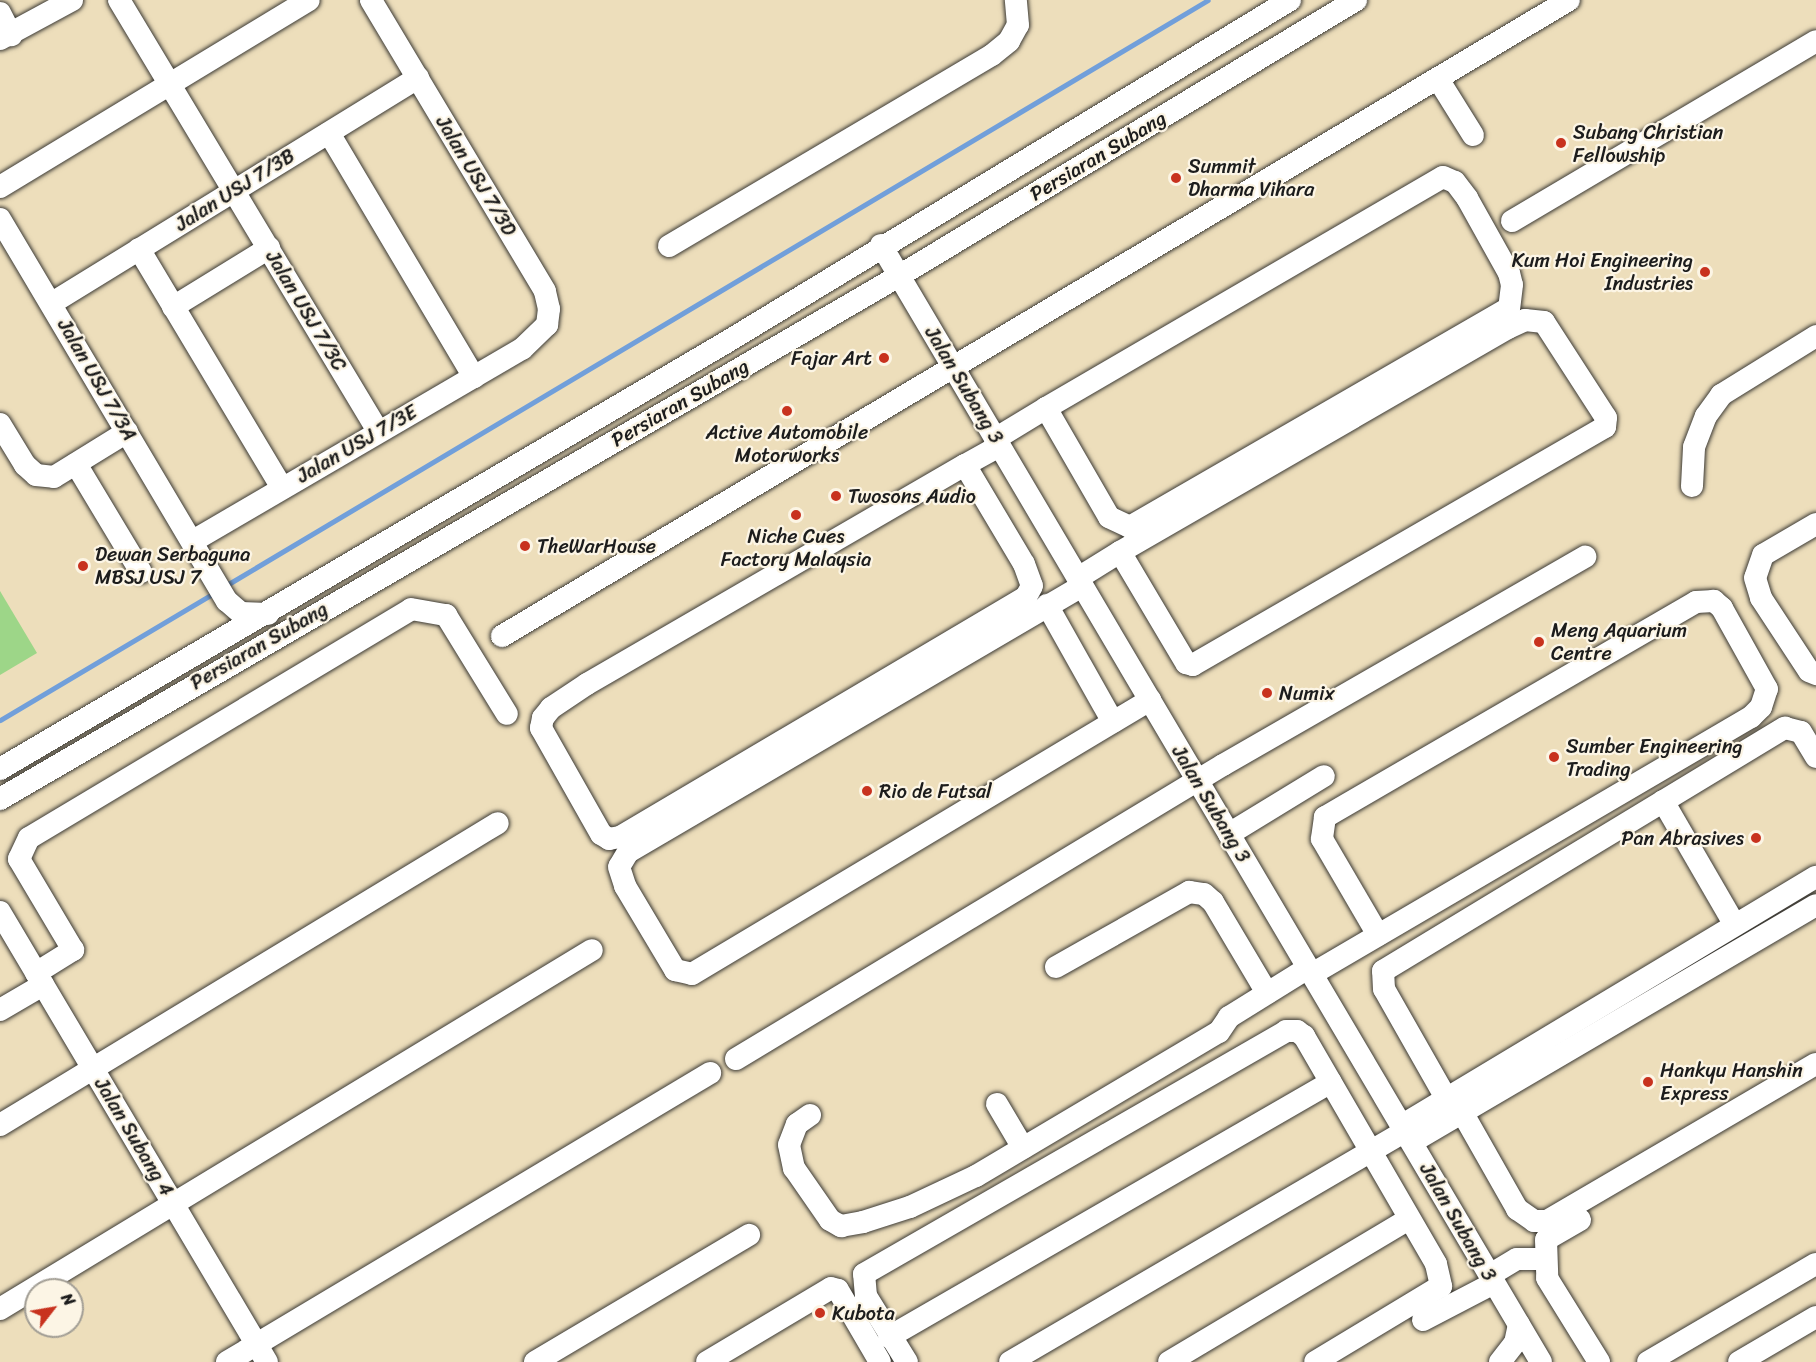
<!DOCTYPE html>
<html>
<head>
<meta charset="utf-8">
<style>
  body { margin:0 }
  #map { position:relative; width:1816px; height:1362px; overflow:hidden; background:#eddebb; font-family:Sriracha,sans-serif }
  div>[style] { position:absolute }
  .green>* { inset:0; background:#9dd688 }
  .stream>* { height:5px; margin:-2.5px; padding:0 2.5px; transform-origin:2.5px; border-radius:2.5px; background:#719fda }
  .roads { filter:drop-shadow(0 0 2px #3b3934) drop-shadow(0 0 2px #3b3934) }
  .minor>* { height:22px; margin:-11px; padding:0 11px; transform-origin:11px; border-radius:11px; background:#fff }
  .dots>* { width:16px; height:16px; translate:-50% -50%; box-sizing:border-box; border:3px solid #fcf5e5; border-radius:50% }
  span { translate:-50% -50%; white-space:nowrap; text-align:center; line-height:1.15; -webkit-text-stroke:4.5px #fcf5e5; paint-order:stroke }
  .poi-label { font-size:20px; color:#1c1c1c }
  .left { translate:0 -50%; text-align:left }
  .right { translate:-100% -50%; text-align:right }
  .street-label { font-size:20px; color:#1c1c1c }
  .north { position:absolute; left:24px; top:1278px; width:60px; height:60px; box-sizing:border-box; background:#fcf5e5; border:2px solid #a29e95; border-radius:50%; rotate:59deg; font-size:16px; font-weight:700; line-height:24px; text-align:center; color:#1c1c1c }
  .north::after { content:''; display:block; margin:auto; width:21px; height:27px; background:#c8321e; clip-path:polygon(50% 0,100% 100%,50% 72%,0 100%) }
</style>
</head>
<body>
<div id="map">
  <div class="green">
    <div style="clip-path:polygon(0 591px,37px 653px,0 675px)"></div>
  </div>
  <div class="stream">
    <div style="left:225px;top:586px;width:1144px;rotate:-30.8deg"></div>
    <div style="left:0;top:720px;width:249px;rotate:-30.7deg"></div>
  </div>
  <div class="roads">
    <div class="minor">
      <div style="left:119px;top:0;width:503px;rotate:59deg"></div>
      <div style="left:0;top:13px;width:25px;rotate:63deg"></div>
      <div style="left:0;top:39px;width:82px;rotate:-28.4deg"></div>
      <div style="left:1438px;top:79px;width:66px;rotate:58deg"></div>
      <div style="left:329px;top:133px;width:284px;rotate:59.3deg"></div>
      <div style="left:0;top:187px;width:361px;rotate:-31.2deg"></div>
      <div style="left:0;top:219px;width:444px;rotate:59.3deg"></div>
      <div style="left:227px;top:601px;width:18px;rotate:41deg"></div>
      <div style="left:241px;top:613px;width:27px;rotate:2deg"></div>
      <div style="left:1512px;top:221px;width:353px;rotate:-30.6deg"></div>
      <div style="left:881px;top:245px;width:1297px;rotate:59.42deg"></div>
      <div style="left:669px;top:246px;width:375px;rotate:-30.6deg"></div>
      <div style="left:992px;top:55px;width:22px;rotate:-39deg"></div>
      <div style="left:1009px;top:41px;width:18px;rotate:-61deg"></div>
      <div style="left:1018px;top:25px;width:25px;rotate:-95deg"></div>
      <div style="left:139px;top:249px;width:279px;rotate:59.1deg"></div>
      <div style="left:52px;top:303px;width:430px;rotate:-31.6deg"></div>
      <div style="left:173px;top:307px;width:113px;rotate:-31.6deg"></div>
      <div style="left:0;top:424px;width:48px;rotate:58.6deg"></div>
      <div style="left:25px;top:465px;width:15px;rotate:42deg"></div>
      <div style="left:36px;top:475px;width:18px;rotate:6deg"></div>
      <div style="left:54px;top:477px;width:86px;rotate:-31.7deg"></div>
      <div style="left:995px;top:439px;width:60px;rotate:-31.3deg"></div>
      <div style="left:1046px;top:408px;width:459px;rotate:-30.2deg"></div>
      <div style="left:1443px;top:177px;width:13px;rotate:23deg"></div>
      <div style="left:1455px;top:182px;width:20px;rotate:53deg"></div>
      <div style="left:1467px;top:198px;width:86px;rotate:60.8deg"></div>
      <div style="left:1509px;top:273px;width:12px;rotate:76deg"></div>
      <div style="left:1512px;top:285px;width:23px;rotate:97deg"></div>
      <div style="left:1509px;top:308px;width:438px;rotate:150deg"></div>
      <div style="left:1130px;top:527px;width:23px;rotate:-155deg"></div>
      <div style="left:1109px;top:517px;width:126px;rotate:-120deg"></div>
      <div style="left:76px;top:464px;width:126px;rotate:59deg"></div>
      <div style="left:965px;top:465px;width:115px;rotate:59.2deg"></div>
      <div style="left:1024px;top:564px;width:23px;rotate:70deg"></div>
      <div style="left:1032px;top:586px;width:13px;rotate:119deg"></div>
      <div style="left:1026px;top:597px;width:472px;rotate:149.4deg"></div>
      <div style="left:620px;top:837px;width:11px;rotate:170deg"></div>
      <div style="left:609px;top:839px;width:9px;rotate:-148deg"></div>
      <div style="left:601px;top:834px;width:122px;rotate:-119.5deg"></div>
      <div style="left:541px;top:728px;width:10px;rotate:-79deg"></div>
      <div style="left:543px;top:718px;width:13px;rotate:-51deg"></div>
      <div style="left:551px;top:708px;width:43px;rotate:-33.7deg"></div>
      <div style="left:587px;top:684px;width:437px;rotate:-30.1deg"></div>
      <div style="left:965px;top:465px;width:39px;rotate:-29deg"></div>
      <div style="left:1692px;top:486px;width:39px;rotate:-87deg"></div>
      <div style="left:1694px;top:447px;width:33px;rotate:-69deg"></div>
      <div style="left:1706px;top:416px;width:26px;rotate:-54deg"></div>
      <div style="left:1721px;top:395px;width:112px;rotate:-31.8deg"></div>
      <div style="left:1816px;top:524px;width:61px;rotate:149.7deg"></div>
      <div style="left:1763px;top:555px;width:24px;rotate:109deg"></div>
      <div style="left:1755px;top:578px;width:21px;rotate:73deg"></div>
      <div style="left:1761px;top:598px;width:87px;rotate:56.7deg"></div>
      <div style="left:1809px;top:671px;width:8px;rotate:23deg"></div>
      <div style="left:193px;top:541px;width:381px;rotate:-30.3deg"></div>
      <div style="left:522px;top:349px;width:35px;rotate:-44deg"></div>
      <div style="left:547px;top:325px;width:16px;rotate:-83deg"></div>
      <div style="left:549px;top:309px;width:18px;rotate:-103deg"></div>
      <div style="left:545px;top:291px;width:339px;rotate:-120.9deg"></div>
      <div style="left:1078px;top:578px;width:49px;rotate:-31.8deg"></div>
      <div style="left:1120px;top:552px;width:448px;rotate:-30deg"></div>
      <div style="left:1508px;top:328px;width:19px;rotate:-25deg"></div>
      <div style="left:1525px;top:320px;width:19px;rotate:6deg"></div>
      <div style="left:1544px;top:322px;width:114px;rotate:57.1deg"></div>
      <div style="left:1606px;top:418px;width:9px;rotate:96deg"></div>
      <div style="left:1605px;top:427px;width:476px;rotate:150deg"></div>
      <div style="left:1193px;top:665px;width:7px;rotate:-164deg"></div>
      <div style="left:1186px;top:663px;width:129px;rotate:-120.7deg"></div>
      <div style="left:1082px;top:586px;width:526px;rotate:149.63deg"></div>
      <div style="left:628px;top:852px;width:17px;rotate:121deg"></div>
      <div style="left:619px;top:867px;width:20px;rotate:72deg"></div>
      <div style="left:625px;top:886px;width:98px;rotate:59.2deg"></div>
      <div style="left:675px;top:970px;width:17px;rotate:13deg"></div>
      <div style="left:692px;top:974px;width:534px;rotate:-30.89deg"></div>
      <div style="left:1047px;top:605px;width:134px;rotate:60.6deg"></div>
      <div style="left:502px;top:636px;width:1242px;rotate:-30.8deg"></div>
      <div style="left:0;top:769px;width:841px;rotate:-30.44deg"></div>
      <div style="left:725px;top:343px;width:661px;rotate:-31.26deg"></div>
      <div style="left:0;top:799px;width:1040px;rotate:-30.19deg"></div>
      <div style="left:899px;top:276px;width:534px;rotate:-31.13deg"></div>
      <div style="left:1663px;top:801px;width:143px;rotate:59.9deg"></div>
      <div style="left:1229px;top:834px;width:111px;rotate:-31.4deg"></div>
      <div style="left:0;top:912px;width:523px;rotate:59.32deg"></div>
      <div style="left:1056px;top:967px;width:153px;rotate:-29.4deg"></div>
      <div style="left:1189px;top:892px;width:15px;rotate:8deg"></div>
      <div style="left:1204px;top:894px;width:12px;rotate:42deg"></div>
      <div style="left:1213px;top:902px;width:106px;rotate:59.3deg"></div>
      <div style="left:36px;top:973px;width:44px;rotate:-31.9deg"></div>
      <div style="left:73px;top:950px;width:106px;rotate:-120.7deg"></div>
      <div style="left:19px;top:859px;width:23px;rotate:-65deg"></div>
      <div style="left:29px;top:838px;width:445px;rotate:-30.9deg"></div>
      <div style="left:411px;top:609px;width:36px;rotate:10deg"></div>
      <div style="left:446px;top:615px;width:116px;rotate:58.4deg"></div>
      <div style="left:1312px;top:974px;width:509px;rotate:-30.35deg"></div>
      <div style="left:1751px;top:717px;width:14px;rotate:-45deg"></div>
      <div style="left:1761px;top:707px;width:19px;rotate:-72deg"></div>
      <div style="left:1767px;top:689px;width:93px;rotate:-119.1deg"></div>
      <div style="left:1722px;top:608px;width:11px;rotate:-139deg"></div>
      <div style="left:1714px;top:601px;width:18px;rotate:177deg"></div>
      <div style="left:1696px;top:602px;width:429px;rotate:149.9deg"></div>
      <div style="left:1325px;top:817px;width:22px;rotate:98deg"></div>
      <div style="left:1322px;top:839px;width:111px;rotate:59.7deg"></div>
      <div style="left:0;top:1010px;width:50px;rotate:-30.2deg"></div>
      <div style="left:736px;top:1059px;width:569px;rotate:-31.12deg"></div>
      <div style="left:1223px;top:765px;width:418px;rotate:-29.9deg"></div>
      <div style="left:1446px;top:1098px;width:125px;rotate:-119.6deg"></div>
      <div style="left:1384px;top:989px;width:18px;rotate:-93deg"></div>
      <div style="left:1383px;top:971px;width:470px;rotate:-31.2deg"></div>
      <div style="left:1785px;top:728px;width:16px;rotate:14deg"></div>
      <div style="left:1801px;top:732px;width:29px;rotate:59deg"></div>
      <div style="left:997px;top:1104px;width:51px;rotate:59.4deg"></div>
      <div style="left:1462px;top:1112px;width:112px;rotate:60.4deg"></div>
      <div style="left:1517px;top:1209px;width:21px;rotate:35deg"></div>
      <div style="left:1534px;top:1221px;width:13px"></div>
      <div style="left:1547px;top:1221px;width:311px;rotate:-30.3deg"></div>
      <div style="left:810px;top:1115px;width:16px;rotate:145deg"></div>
      <div style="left:797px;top:1124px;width:22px;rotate:111deg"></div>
      <div style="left:789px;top:1145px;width:24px;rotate:78deg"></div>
      <div style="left:794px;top:1168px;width:63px;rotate:55.3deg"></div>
      <div style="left:830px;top:1220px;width:13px;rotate:29deg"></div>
      <div style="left:841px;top:1226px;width:22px;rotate:-10deg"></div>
      <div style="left:863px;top:1222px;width:49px;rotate:-17.7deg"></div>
      <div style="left:910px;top:1207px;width:73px;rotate:-25.2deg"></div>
      <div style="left:976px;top:1176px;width:282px;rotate:-30.7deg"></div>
      <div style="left:1219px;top:1032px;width:18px;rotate:-56deg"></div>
      <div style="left:1229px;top:1017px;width:93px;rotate:-31.8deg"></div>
      <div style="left:0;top:1125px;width:582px;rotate:-31.23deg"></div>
      <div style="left:1401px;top:1126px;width:484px;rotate:-31deg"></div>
      <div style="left:1412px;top:1142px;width:468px;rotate:-30.4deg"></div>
      <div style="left:1580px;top:1220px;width:39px;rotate:150deg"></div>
      <div style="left:1546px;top:1240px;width:38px;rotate:88deg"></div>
      <div style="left:1547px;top:1278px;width:99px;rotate:58.2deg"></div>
      <div style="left:1490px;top:1275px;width:31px;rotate:-31deg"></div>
      <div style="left:1517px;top:1259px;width:28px"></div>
      <div style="left:0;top:1309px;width:692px;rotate:-31.23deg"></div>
      <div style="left:1423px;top:1320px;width:80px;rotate:-27.5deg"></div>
      <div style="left:889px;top:1337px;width:510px;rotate:-29.98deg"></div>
      <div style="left:227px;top:1362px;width:563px;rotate:-30.89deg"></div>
      <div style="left:535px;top:1362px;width:249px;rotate:-30.7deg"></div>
      <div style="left:707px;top:1362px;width:144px;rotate:-30.8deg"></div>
      <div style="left:831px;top:1288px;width:7px;rotate:16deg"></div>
      <div style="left:838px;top:1290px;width:83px;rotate:59.7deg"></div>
      <div style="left:907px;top:1362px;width:78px;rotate:-121.8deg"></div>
      <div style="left:866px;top:1296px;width:22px;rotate:-95deg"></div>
      <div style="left:864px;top:1274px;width:487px;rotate:-29.9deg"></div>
      <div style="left:1286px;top:1031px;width:11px"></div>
      <div style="left:1297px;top:1031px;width:9px;rotate:36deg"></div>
      <div style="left:1304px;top:1036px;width:263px;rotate:59.9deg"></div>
      <div style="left:1436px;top:1264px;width:23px;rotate:77deg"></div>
      <div style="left:1441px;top:1286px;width:147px;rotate:148.9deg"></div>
      <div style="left:1010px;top:1362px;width:458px;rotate:-30.3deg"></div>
      <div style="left:1169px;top:1362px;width:279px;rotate:-30.8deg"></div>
      <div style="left:1500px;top:1362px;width:24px;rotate:-52deg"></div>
      <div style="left:1515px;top:1343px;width:19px;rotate:-78deg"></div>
      <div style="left:1648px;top:1362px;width:194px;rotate:-30.3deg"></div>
      <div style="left:1739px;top:1362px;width:89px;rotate:-30.3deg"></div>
    </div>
  </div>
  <div class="dots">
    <div style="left:1561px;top:143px;background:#c8321e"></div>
    <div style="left:1176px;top:178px;background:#c8321e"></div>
    <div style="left:1705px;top:272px;background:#c8321e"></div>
    <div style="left:884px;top:358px;background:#c8321e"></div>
    <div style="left:787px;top:411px;background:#c8321e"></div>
    <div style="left:836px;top:496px;background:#c8321e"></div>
    <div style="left:796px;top:515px;background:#c8321e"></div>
    <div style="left:525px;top:546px;background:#c8321e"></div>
    <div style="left:83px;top:566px;background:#c8321e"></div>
    <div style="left:1539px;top:642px;background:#c8321e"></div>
    <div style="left:1267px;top:693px;background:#c8321e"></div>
    <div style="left:1554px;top:757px;background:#c8321e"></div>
    <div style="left:867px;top:791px;background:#c8321e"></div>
    <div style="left:1756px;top:838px;background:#c8321e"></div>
    <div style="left:1648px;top:1082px;background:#c8321e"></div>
    <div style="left:820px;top:1313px;background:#c8321e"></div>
  </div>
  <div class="poi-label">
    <span class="left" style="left:1573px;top:144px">Subang Christian<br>Fellowship</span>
    <span class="left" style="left:1188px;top:178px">Summit<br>Dharma Vihara</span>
    <span class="right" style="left:1693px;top:272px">Kum Hoi Engineering<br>Industries</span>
    <span class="right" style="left:872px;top:358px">Fajar Art</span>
    <span style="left:787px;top:444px">Active Automobile<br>Motorworks</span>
    <span class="left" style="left:848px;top:496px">Twosons Audio</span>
    <span style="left:796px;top:548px">Niche Cues<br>Factory Malaysia</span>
    <span class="left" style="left:537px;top:546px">TheWarHouse</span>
    <span class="left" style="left:95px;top:566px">Dewan Serbaguna<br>MBSJ USJ 7</span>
    <span class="left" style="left:1551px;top:642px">Meng Aquarium<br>Centre</span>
    <span class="left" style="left:1279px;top:693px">Numix</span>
    <span class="left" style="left:1566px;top:758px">Sumber Engineering<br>Trading</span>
    <span class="left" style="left:879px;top:791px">Rio de Futsal</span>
    <span class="right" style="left:1744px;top:838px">Pan Abrasives</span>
    <span class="left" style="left:1660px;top:1082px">Hankyu Hanshin<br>Express</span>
    <span class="left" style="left:832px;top:1313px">Kubota</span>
  </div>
  <div class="street-label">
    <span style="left:1098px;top:156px;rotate:-31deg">Persiaran Subang</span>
    <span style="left:476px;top:176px;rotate:59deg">Jalan USJ 7/3D</span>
    <span style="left:235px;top:190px;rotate:-32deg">Jalan USJ 7/3B</span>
    <span style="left:306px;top:311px;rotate:59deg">Jalan USJ 7/3C</span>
    <span style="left:97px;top:380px;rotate:60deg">Jalan USJ 7/3A</span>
    <span style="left:964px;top:385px;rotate:59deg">Jalan Subang 3</span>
    <span style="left:680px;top:403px;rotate:-30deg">Persiaran Subang</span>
    <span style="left:357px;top:444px;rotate:-30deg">Jalan USJ 7/3E</span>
    <span style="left:259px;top:646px;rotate:-30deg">Persiaran Subang</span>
    <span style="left:1211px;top:804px;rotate:59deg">Jalan Subang 3</span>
    <span style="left:134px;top:1137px;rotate:59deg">Jalan Subang 4</span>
    <span style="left:1458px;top:1222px;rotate:60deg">Jalan Subang 3</span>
  </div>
  <div class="north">N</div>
</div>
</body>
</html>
